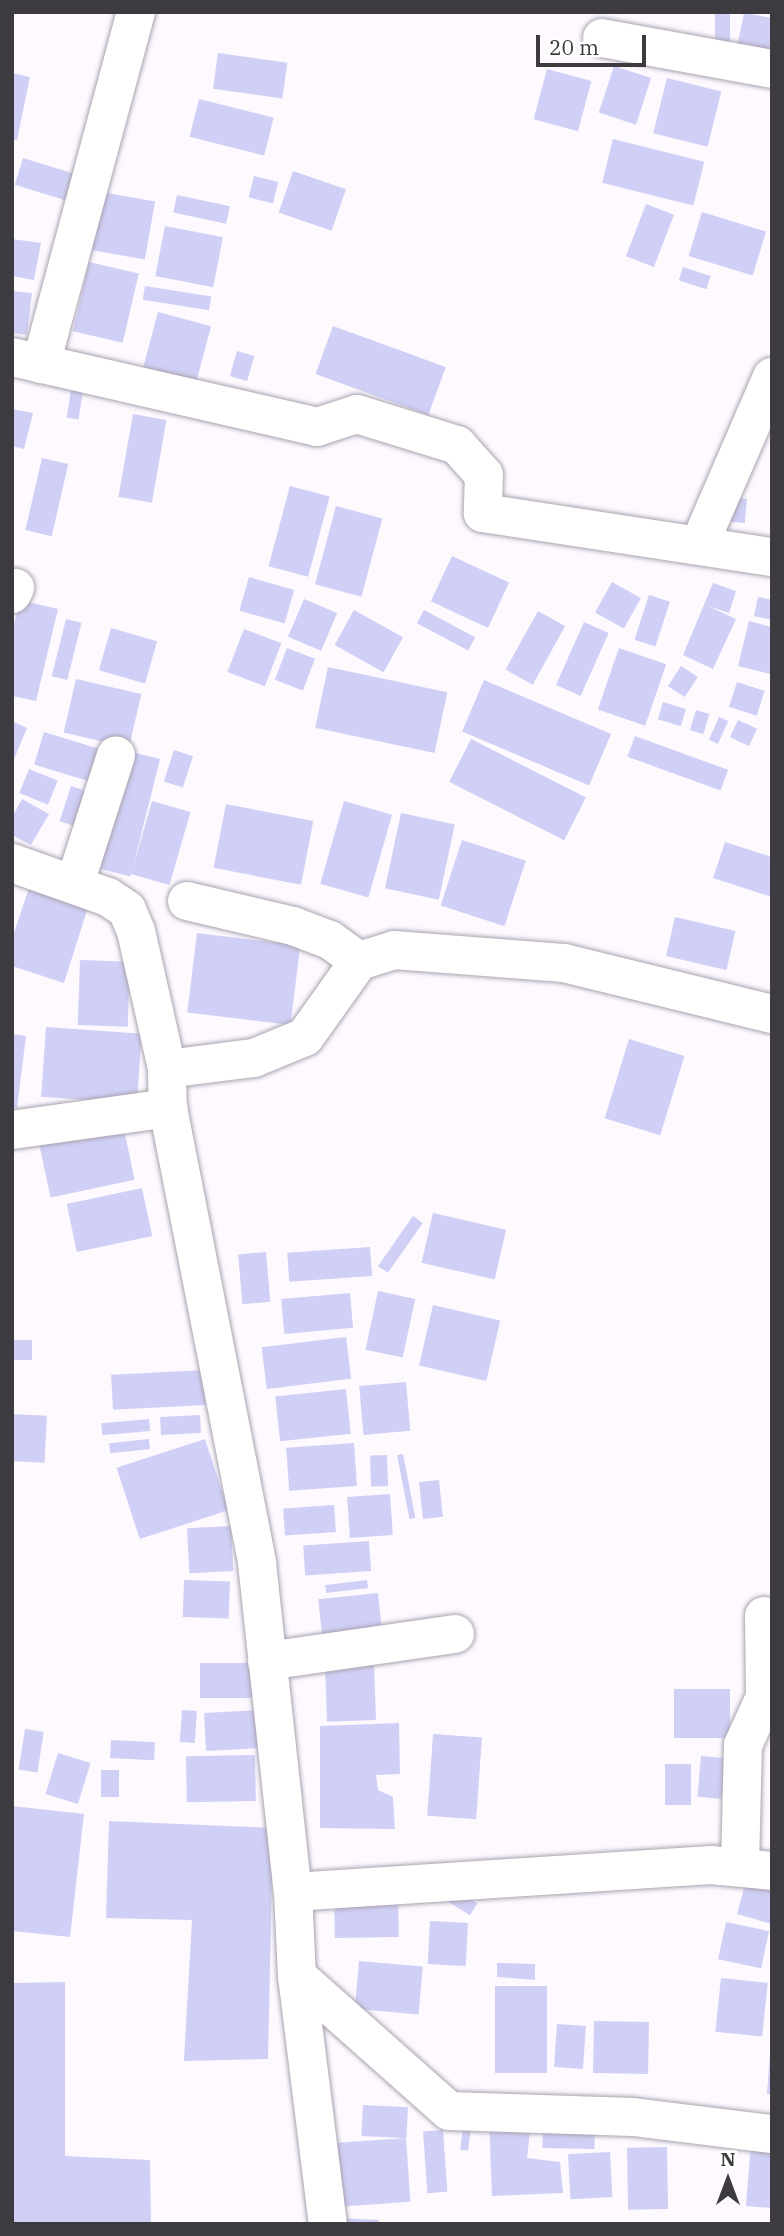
<!DOCTYPE html>
<html>
<head>
<meta charset="utf-8">
<style>
  body { margin:0 }
  #map { position:relative; width:784px; height:2236px; overflow:hidden; background:#fdf9ff; font-family:"IBM Plex Serif",serif }
  div>[style] { position:absolute }
  .building>* { inset:0; background:#d0d0f6; transform-origin:0 0 }
  .roads { filter:drop-shadow(0 0 2px #aaa2af) drop-shadow(0 0 2px #aaa2af) }
  .minor>* { height:38px; margin:-19px; padding:0 19px; transform-origin:19px; border-radius:19px; background:#fff }
  span { translate:-50% -50%; white-space:nowrap; text-align:center; line-height:1.15; -webkit-text-stroke:7px #fff; paint-order:stroke }
  .frame { position:absolute; inset:0; border:14px solid #3e3b40; pointer-events:none }
  .north { position:absolute; left:693px; top:2145px; width:70px; height:70px; -webkit-text-stroke:5px #fff; paint-order:stroke; rotate:0deg; font-size:19px; font-weight:700; line-height:28px; text-align:center; color:#3e3b40 }
  .north::after { content:''; display:block; margin:auto; width:24px; height:32px; background:#3e3b40; clip-path:polygon(50% 0,100% 100%,50% 72%,0 100%) }
  .scale { position:absolute; left:536px; top:35px; width:110px; height:32px; box-sizing:border-box; border:4px solid #3e3b40; border-top:0; padding-left:9px; font-size:21px; line-height:24px; white-space:nowrap; color:#3e3b40; -webkit-text-stroke:5px #fff; paint-order:stroke }
</style>
</head>
<body>
<div id="map">
  <div class="building">
    <div style="left:715px;top:12px;width:15px;height:33px"></div>
    <div style="clip-path:polygon(744px 13px,772px 18px,772px 54px,737px 47px)"></div>
    <div style="left:218px;top:53px;width:70px;height:36px;rotate:8deg"></div>
    <div style="left:614px;top:66px;width:39px;height:49px;rotate:18deg"></div>
    <div style="left:547px;top:69px;width:46px;height:52px;rotate:15deg"></div>
    <div style="clip-path:polygon(12px 73px,30px 77px,17px 140px,12px 139px)"></div>
    <div style="left:667px;top:78px;width:56px;height:57px;rotate:14deg"></div>
    <div style="left:199px;top:99px;width:77px;height:39px;rotate:14deg"></div>
    <div style="left:613px;top:139px;width:94px;height:45px;rotate:14deg"></div>
    <div style="left:23px;top:158px;width:57px;height:28px;rotate:17deg"></div>
    <div style="left:293px;top:171px;width:56px;height:44px;rotate:19deg"></div>
    <div style="left:254px;top:176px;width:25px;height:22px;rotate:14deg"></div>
    <div style="left:96px;top:191px;width:60px;height:59px;rotate:10deg"></div>
    <div style="left:177px;top:195px;width:54px;height:18px;rotate:12deg"></div>
    <div style="left:646px;top:204px;width:30px;height:56px;rotate:21deg"></div>
    <div style="left:702px;top:212px;width:67px;height:46px;rotate:17deg"></div>
    <div style="left:165px;top:226px;width:59px;height:51px;rotate:11deg"></div>
    <div style="clip-path:polygon(12px 239px,41px 243px,34px 280px,12px 276px)"></div>
    <div style="left:89px;top:262px;width:51px;height:71px;rotate:13deg"></div>
    <div style="left:683px;top:267px;width:29px;height:14px;rotate:18deg"></div>
    <div style="left:145px;top:286px;width:67px;height:14px;rotate:9deg"></div>
    <div style="clip-path:polygon(12px 291px,32px 293px,27px 335px,12px 333px)"></div>
    <div style="left:158px;top:312px;width:55px;height:61px;rotate:15deg"></div>
    <div style="left:333px;top:326px;width:120px;height:51px;rotate:20deg"></div>
    <div style="left:237px;top:351px;width:18px;height:26px;rotate:16deg"></div>
    <div style="left:71px;top:390px;width:12px;height:28px;rotate:9deg"></div>
    <div style="clip-path:polygon(12px 409px,33px 413px,24px 449px,12px 446px)"></div>
    <div style="left:133px;top:414px;width:34px;height:84px;rotate:10deg"></div>
    <div style="left:42px;top:458px;width:27px;height:74px;rotate:13deg"></div>
    <div style="left:290px;top:486px;width:41px;height:83px;rotate:15deg"></div>
    <div style="left:724px;top:497px;width:23px;height:24px;rotate:5deg"></div>
    <div style="left:336px;top:506px;width:48px;height:81px;rotate:15deg"></div>
    <div style="left:452px;top:556px;width:63px;height:50px;rotate:25deg"></div>
    <div style="left:249px;top:577px;width:47px;height:35px;rotate:16deg"></div>
    <div style="left:612px;top:582px;width:33px;height:35px;rotate:29deg"></div>
    <div style="clip-path:polygon(713px 583px,736px 591px,729px 613px,708px 606px,736px 619px,713px 669px,683px 655px)"></div>
    <div style="left:649px;top:595px;width:22px;height:47px;rotate:18deg"></div>
    <div style="clip-path:polygon(758px 597px,772px 600px,772px 620px,754px 616px)"></div>
    <div style="left:304px;top:599px;width:36px;height:41px;rotate:23deg"></div>
    <div style="clip-path:polygon(20px 600px,58px 609px,36px 701px,12px 696px,12px 632px)"></div>
    <div style="left:354px;top:610px;width:56px;height:40px;rotate:29deg"></div>
    <div style="left:424px;top:610px;width:58px;height:15px;rotate:28deg"></div>
    <div style="left:538px;top:611px;width:31px;height:67px;rotate:29deg"></div>
    <div style="left:66px;top:619px;width:16px;height:59px;rotate:14deg"></div>
    <div style="clip-path:polygon(749px 621px,772px 627px,770px 674px,738px 666px)"></div>
    <div style="left:584px;top:622px;width:27px;height:69px;rotate:24deg"></div>
    <div style="left:111px;top:628px;width:48px;height:44px;rotate:16deg"></div>
    <div style="left:244px;top:629px;width:40px;height:46px;rotate:21deg"></div>
    <div style="left:287px;top:648px;width:30px;height:34px;rotate:21deg"></div>
    <div style="left:619px;top:648px;width:50px;height:65px;rotate:19deg"></div>
    <div style="left:681px;top:666px;width:20px;height:24px;rotate:33deg"></div>
    <div style="left:328px;top:667px;width:122px;height:62px;rotate:12deg"></div>
    <div style="left:76px;top:679px;width:67px;height:55px;rotate:13deg"></div>
    <div style="left:484px;top:680px;width:138px;height:56px;rotate:23deg"></div>
    <div style="left:737px;top:682px;width:29px;height:26px;rotate:18deg"></div>
    <div style="left:663px;top:702px;width:24px;height:18px;rotate:17deg"></div>
    <div style="left:696px;top:710px;width:14px;height:21px;rotate:17deg"></div>
    <div style="left:719px;top:717px;width:10px;height:25px;rotate:24deg"></div>
    <div style="left:738px;top:720px;width:21px;height:19px;rotate:25deg"></div>
    <div style="clip-path:polygon(12px 721px,27px 728px,12px 764px)"></div>
    <div style="left:44px;top:732px;width:70px;height:34px;rotate:17deg"></div>
    <div style="left:635px;top:736px;width:99px;height:22px;rotate:20deg"></div>
    <div style="left:471px;top:739px;width:129px;height:48px;rotate:27deg"></div>
    <div style="left:174px;top:750px;width:20px;height:33px;rotate:18deg"></div>
    <div style="left:128px;top:751px;width:33px;height:121px;rotate:14deg"></div>
    <div style="left:29px;top:769px;width:31px;height:26px;rotate:22deg"></div>
    <div style="left:71px;top:786px;width:25px;height:37px;rotate:18deg"></div>
    <div style="clip-path:polygon(22px 799px,49px 814px,31px 845px,12px 835px,12px 817px)"></div>
    <div style="left:152px;top:801px;width:40px;height:76px;rotate:16deg"></div>
    <div style="left:344px;top:801px;width:50px;height:86px;rotate:16deg"></div>
    <div style="left:226px;top:804px;width:89px;height:65px;rotate:11deg"></div>
    <div style="left:401px;top:813px;width:55px;height:77px;rotate:12deg"></div>
    <div style="left:462px;top:840px;width:67px;height:69px;rotate:18deg"></div>
    <div style="clip-path:polygon(725px 842px,772px 857px,772px 897px,713px 878px)"></div>
    <div style="clip-path:polygon(30px 885px,89px 904px,64px 983px,12px 966px,12px 939px)"></div>
    <div style="left:675px;top:917px;width:62px;height:40px;rotate:13deg"></div>
    <div style="left:197px;top:933px;width:104px;height:80px;rotate:7deg"></div>
    <div style="left:80px;top:960px;width:50px;height:65px;rotate:2deg"></div>
    <div style="left:46px;top:1027px;width:96px;height:70px;rotate:4deg"></div>
    <div style="clip-path:polygon(12px 1034px,26px 1036px,17px 1108px,12px 1107px)"></div>
    <div style="left:629px;top:1039px;width:58px;height:83px;rotate:17deg"></div>
    <div style="left:122px;top:1120px;width:61px;height:86px;rotate:78deg"></div>
    <div style="left:142px;top:1188px;width:49px;height:77px;rotate:78deg"></div>
    <div style="left:433px;top:1213px;width:75px;height:51px;rotate:13deg"></div>
    <div style="left:413px;top:1216px;width:12px;height:61px;rotate:35deg"></div>
    <div style="left:370px;top:1247px;width:29px;height:83px;rotate:86deg"></div>
    <div style="left:266px;top:1252px;width:50px;height:28px;rotate:85deg"></div>
    <div style="left:378px;top:1291px;width:38px;height:60px;rotate:12deg"></div>
    <div style="left:350px;top:1293px;width:35px;height:69px;rotate:85deg"></div>
    <div style="left:433px;top:1305px;width:69px;height:62px;rotate:13deg"></div>
    <div style="left:346px;top:1337px;width:42px;height:85px;rotate:83deg"></div>
    <div style="left:12px;top:1340px;width:20px;height:20px"></div>
    <div style="left:204px;top:1370px;width:35px;height:93px;rotate:87deg"></div>
    <div style="left:406px;top:1382px;width:49px;height:47px;rotate:85deg"></div>
    <div style="left:346px;top:1389px;width:45px;height:71px;rotate:84deg"></div>
    <div style="left:12px;top:1414px;width:35px;height:47px;rotate:3deg"></div>
    <div style="left:200px;top:1415px;width:18px;height:40px;rotate:87deg"></div>
    <div style="left:149px;top:1419px;width:12px;height:48px;rotate:85deg"></div>
    <div style="left:149px;top:1439px;width:10px;height:40px;rotate:84deg"></div>
    <div style="left:205px;top:1439px;width:75px;height:93px;rotate:72deg"></div>
    <div style="left:354px;top:1443px;width:43px;height:68px;rotate:86deg"></div>
    <div style="left:403px;top:1454px;width:65px;height:6px;rotate:79deg"></div>
    <div style="left:387px;top:1455px;width:31px;height:17px;rotate:88deg"></div>
    <div style="left:439px;top:1480px;width:37px;height:20px;rotate:84deg"></div>
    <div style="left:390px;top:1494px;width:41px;height:43px;rotate:86deg"></div>
    <div style="left:334px;top:1505px;width:27px;height:51px;rotate:86deg"></div>
    <div style="left:231px;top:1526px;width:45px;height:44px;rotate:87deg"></div>
    <div style="left:369px;top:1541px;width:30px;height:66px;rotate:86deg"></div>
    <div style="left:184px;top:1580px;width:46px;height:37px;rotate:2deg"></div>
    <div style="left:367px;top:1580px;width:8px;height:42px;rotate:83deg"></div>
    <div style="left:378px;top:1593px;width:44px;height:60px;rotate:84deg"></div>
    <div style="left:252px;top:1663px;width:35px;height:52px;rotate:90deg"></div>
    <div style="left:374px;top:1664px;width:56px;height:49px;rotate:88deg"></div>
    <div style="left:674px;top:1689px;width:56px;height:49px"></div>
    <div style="left:182px;top:1710px;width:15px;height:32px;rotate:4deg"></div>
    <div style="left:260px;top:1710px;width:38px;height:56px;rotate:87deg"></div>
    <div style="clip-path:polygon(399px 1723px,400px 1774px,376px 1775px,378px 1790px,393px 1797px,395px 1829px,320px 1828px,320px 1726px)"></div>
    <div style="left:25px;top:1729px;width:19px;height:41px;rotate:9deg"></div>
    <div style="left:433px;top:1734px;width:49px;height:82px;rotate:4deg"></div>
    <div style="left:111px;top:1740px;width:44px;height:18px;rotate:3deg"></div>
    <div style="left:58px;top:1753px;width:34px;height:43px;rotate:17deg"></div>
    <div style="left:255px;top:1755px;width:46px;height:69px;rotate:89deg"></div>
    <div style="left:701px;top:1756px;width:24px;height:41px;rotate:5deg"></div>
    <div style="left:665px;top:1764px;width:26px;height:41px"></div>
    <div style="left:101px;top:1770px;width:18px;height:27px"></div>
    <div style="clip-path:polygon(12px 1806px,84px 1814px,70px 1937px,12px 1931px)"></div>
    <div style="clip-path:polygon(109px 1821px,273px 1828px,268px 2059px,184px 2061px,192px 1920px,106px 1918px)"></div>
    <div style="clip-path:polygon(746px 1881px,772px 1888px,772px 1924px,737px 1914px)"></div>
    <div style="left:451px;top:1887px;width:31px;height:14px;rotate:32deg"></div>
    <div style="left:398px;top:1889px;width:48px;height:64px;rotate:89deg"></div>
    <div style="left:430px;top:1921px;width:38px;height:43px;rotate:3deg"></div>
    <div style="left:726px;top:1922px;width:44px;height:38px;rotate:12deg"></div>
    <div style="left:359px;top:1961px;width:64px;height:48px;rotate:5deg"></div>
    <div style="clip-path:polygon(497px 1963px,535px 1964px,535px 1980px,497px 1977px)"></div>
    <div style="left:721px;top:1978px;width:47px;height:54px;rotate:6deg"></div>
    <div style="clip-path:polygon(65px 1982px,65px 2156px,150px 2160px,151px 2224px,12px 2224px,12px 1983px)"></div>
    <div style="left:495px;top:1986px;width:52px;height:87px"></div>
    <div style="left:594px;top:2021px;width:55px;height:52px;rotate:1deg"></div>
    <div style="left:557px;top:2024px;width:29px;height:43px;rotate:4deg"></div>
    <div style="clip-path:polygon(770px 2052px,772px 2052px,772px 2094px,767px 2094px)"></div>
    <div style="left:363px;top:2105px;width:45px;height:31px;rotate:3deg"></div>
    <div style="left:543px;top:2116px;width:52px;height:32px;rotate:1deg"></div>
    <div style="clip-path:polygon(489px 2118px,531px 2121px,527px 2158px,560px 2162px,563px 2193px,492px 2196px)"></div>
    <div style="left:463px;top:2127px;width:8px;height:23px;rotate:7deg"></div>
    <div style="left:443px;top:2130px;width:62px;height:20px;rotate:86deg"></div>
    <div style="left:406px;top:2138px;width:64px;height:75px;rotate:86deg"></div>
    <div style="clip-path:polygon(751px 2143px,772px 2145px,772px 2208px,746px 2206px)"></div>
    <div style="left:667px;top:2147px;width:62px;height:40px;rotate:89deg"></div>
    <div style="left:610px;top:2152px;width:45px;height:42px;rotate:87deg"></div>
    <div style="clip-path:polygon(339px 2218px,379px 2220px,379px 2224px,339px 2224px)"></div>
  </div>
  <div class="roads">
    <div class="minor">
      <div style="left:602px;top:38px;width:173px;rotate:10.3deg"></div>
      <div style="left:12px;top:357px;width:313px;rotate:12.9deg"></div>
      <div style="left:317px;top:427px;width:42px;rotate:-18deg"></div>
      <div style="left:357px;top:414px;width:105px;rotate:17.2deg"></div>
      <div style="left:457px;top:445px;width:40px;rotate:48deg"></div>
      <div style="left:484px;top:475px;width:38px;rotate:92deg"></div>
      <div style="left:483px;top:513px;width:292px;rotate:8.7deg"></div>
      <div style="left:41px;top:364px;width:365px;rotate:-74.9deg"></div>
      <div style="left:700px;top:543px;width:181px;rotate:-66.6deg"></div>
      <div style="left:12px;top:594px;width:7px;rotate:-63deg"></div>
      <div style="left:12px;top:863px;width:102px;rotate:19.5deg"></div>
      <div style="left:108px;top:897px;width:23px;rotate:34deg"></div>
      <div style="left:127px;top:910px;width:23px;rotate:67deg"></div>
      <div style="left:136px;top:931px;width:141px;rotate:77.3deg"></div>
      <div style="left:167px;top:1069px;width:39px;rotate:89deg"></div>
      <div style="left:168px;top:1108px;width:464px;rotate:78.9deg"></div>
      <div style="left:257px;top:1563px;width:331px;rotate:83.8deg"></div>
      <div style="left:293px;top:1892px;width:84px;rotate:87.3deg"></div>
      <div style="left:297px;top:1976px;width:250px;rotate:82.9deg"></div>
      <div style="left:75px;top:883px;width:134px;rotate:-72.2deg"></div>
      <div style="left:187px;top:901px;width:109px;rotate:13.3deg"></div>
      <div style="left:293px;top:926px;width:40px;rotate:21deg"></div>
      <div style="left:330px;top:940px;width:36px;rotate:36deg"></div>
      <div style="left:167px;top:1069px;width:88px;rotate:-7.2deg"></div>
      <div style="left:254px;top:1058px;width:55px;rotate:-22.4deg"></div>
      <div style="left:305px;top:1037px;width:93px;rotate:-54.6deg"></div>
      <div style="left:359px;top:961px;width:37px;rotate:-17deg"></div>
      <div style="left:394px;top:950px;width:170px;rotate:4.4deg"></div>
      <div style="left:564px;top:963px;width:214px;rotate:13.8deg"></div>
      <div style="left:12px;top:1130px;width:158px;rotate:-8deg"></div>
      <div style="left:267px;top:1661px;width:190px;rotate:-8.2deg"></div>
      <div style="left:740px;top:1867px;width:122px;rotate:-88.6deg"></div>
      <div style="left:743px;top:1745px;width:53px;rotate:-65.4deg"></div>
      <div style="left:765px;top:1697px;width:81px;rotate:-90.7deg"></div>
      <div style="left:293px;top:1892px;width:419px;rotate:-3.7deg"></div>
      <div style="left:711px;top:1865px;width:61px;rotate:5.6deg"></div>
      <div style="left:297px;top:1976px;width:203px;rotate:41.6deg"></div>
      <div style="left:449px;top:2111px;width:184px;rotate:1.9deg"></div>
      <div style="left:633px;top:2117px;width:140px;rotate:7deg"></div>
    </div>
  </div>
  <div class="frame"></div>
  <div class="north">N</div>
  <div class="scale">20 m</div>
</div>
</body>
</html>
